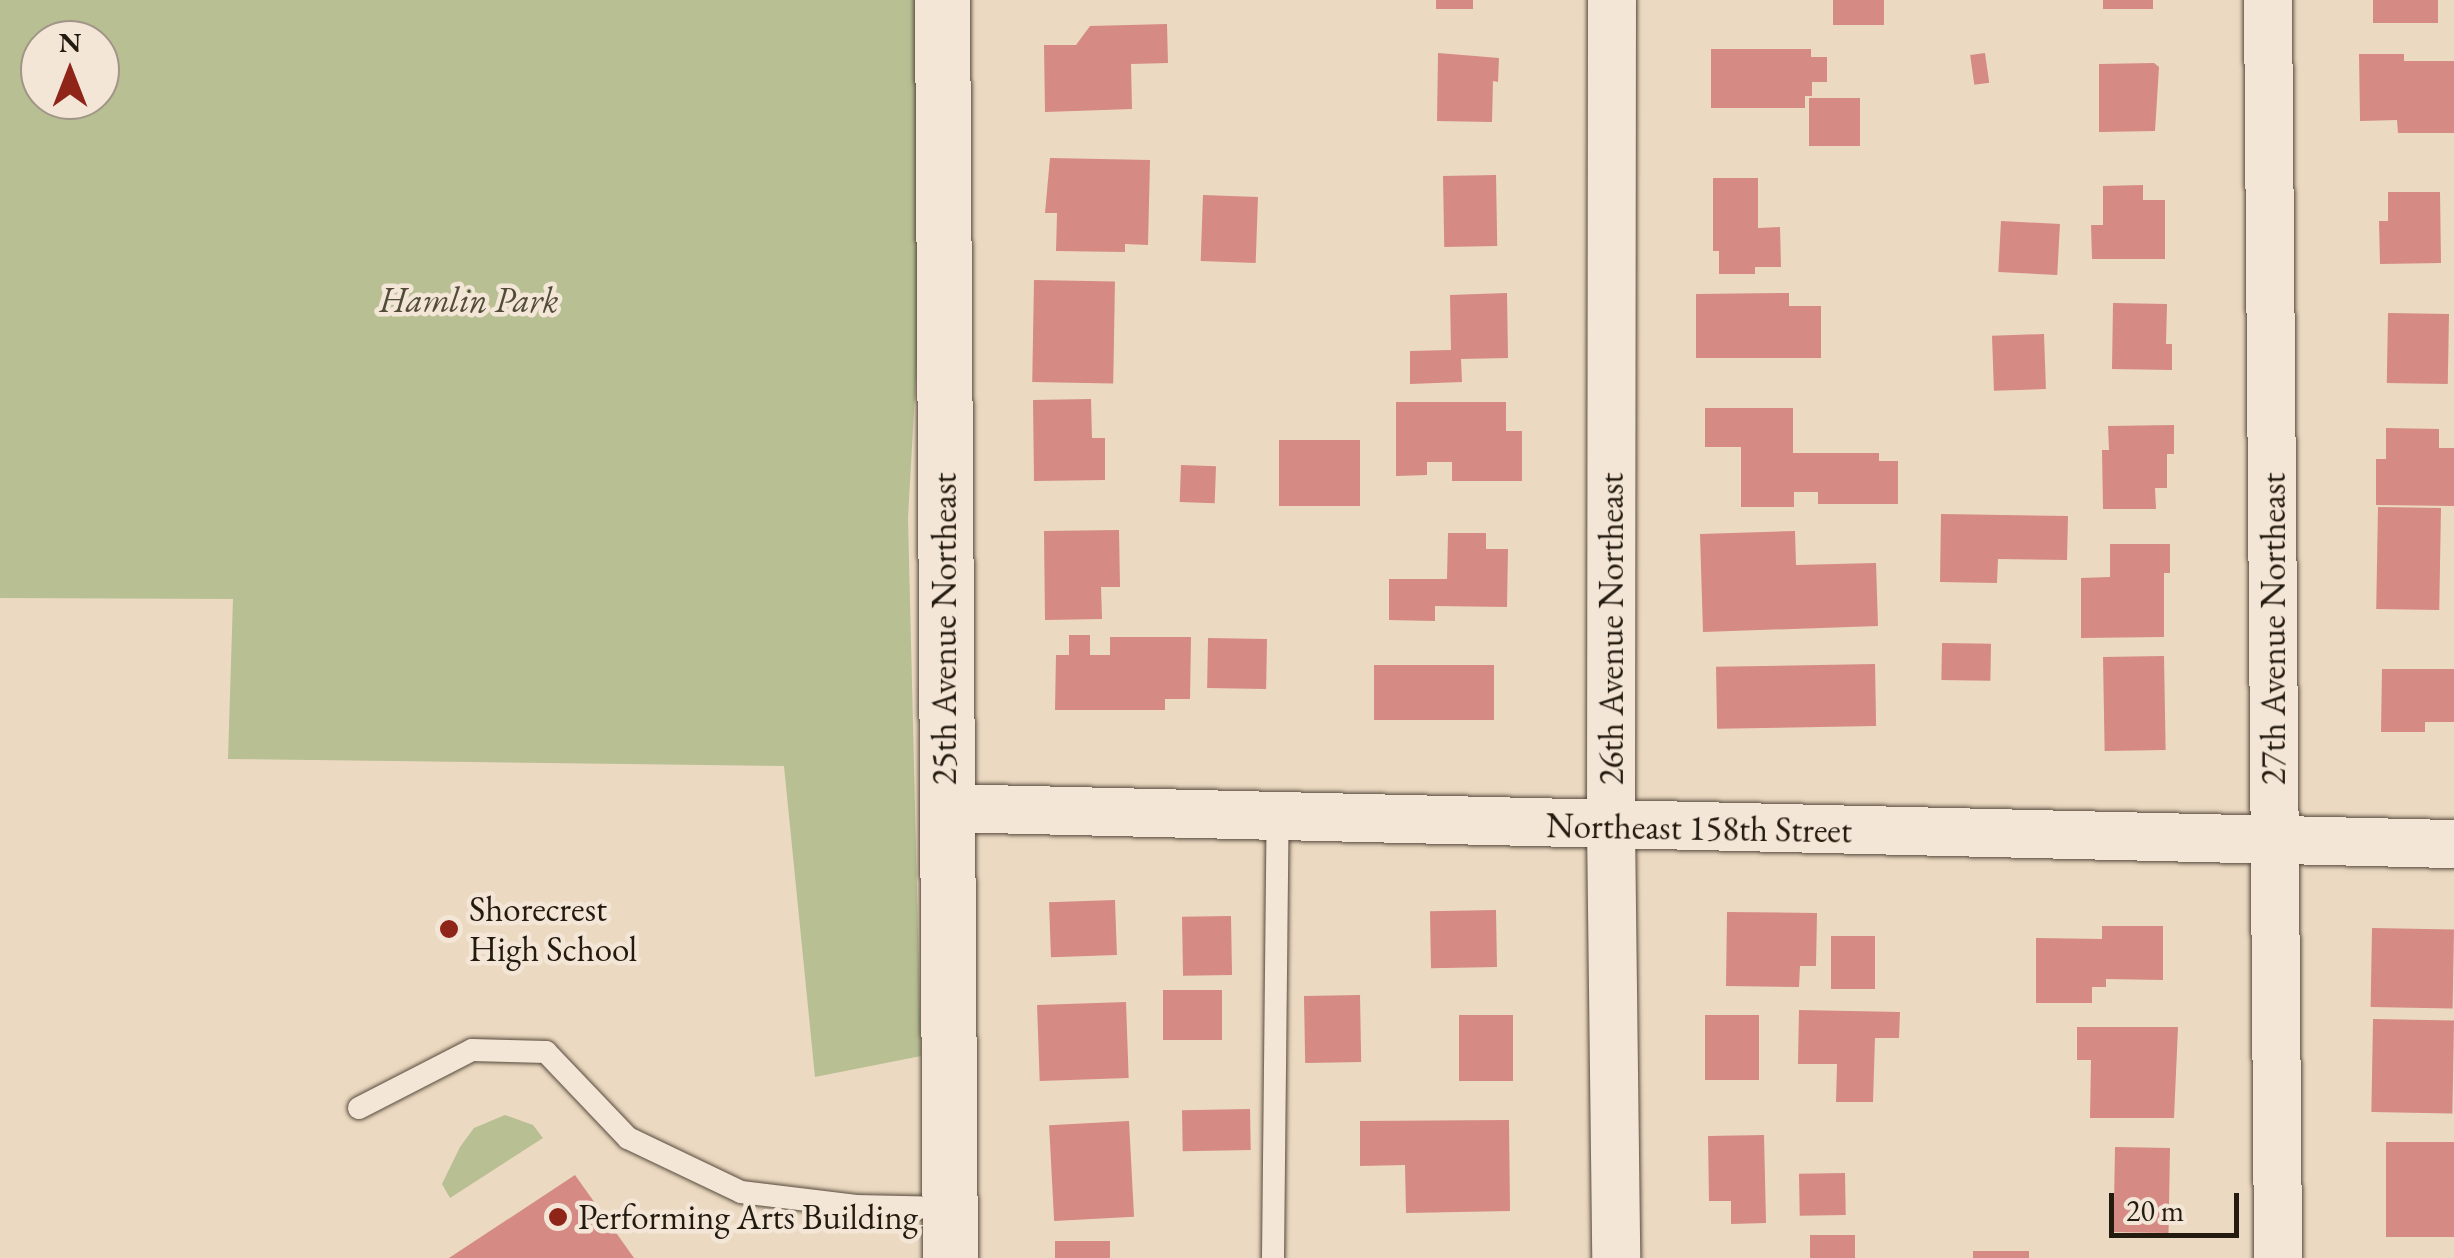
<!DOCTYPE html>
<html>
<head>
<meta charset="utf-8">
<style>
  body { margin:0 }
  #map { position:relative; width:2454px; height:1258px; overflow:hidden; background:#ecd9c1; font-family:"EB Garamond",serif }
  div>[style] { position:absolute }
  .green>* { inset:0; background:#b7bf93 }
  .building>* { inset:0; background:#d58a83; transform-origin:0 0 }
  .roads { filter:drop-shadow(0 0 2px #564a3c) drop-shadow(0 0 2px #564a3c) }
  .lane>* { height:22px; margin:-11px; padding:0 11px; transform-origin:11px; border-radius:11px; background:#f3e6d7 }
  .street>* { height:48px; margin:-24px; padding:0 24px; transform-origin:24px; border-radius:24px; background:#f3e6d7 }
  .secondary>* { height:55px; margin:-27.5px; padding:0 27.5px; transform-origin:27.5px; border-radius:27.5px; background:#f3e6d7 }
  .dots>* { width:28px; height:28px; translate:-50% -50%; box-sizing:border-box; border:5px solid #f3e6d7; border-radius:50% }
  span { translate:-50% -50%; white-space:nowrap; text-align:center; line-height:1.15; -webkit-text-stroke:9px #f3e6d7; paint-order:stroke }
  .park-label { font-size:35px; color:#504c37; font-style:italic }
  .street-label { font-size:35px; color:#241b10 }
  .poi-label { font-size:35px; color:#241b10 }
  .left { translate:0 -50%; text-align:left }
  .north { position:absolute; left:20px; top:20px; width:100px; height:100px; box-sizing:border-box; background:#f3e6d7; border:2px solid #a09587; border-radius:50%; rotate:0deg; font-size:28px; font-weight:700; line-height:40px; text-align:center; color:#241b10 }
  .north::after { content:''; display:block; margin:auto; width:35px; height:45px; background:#8f2418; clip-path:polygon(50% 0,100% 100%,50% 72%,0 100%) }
  .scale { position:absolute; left:2109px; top:1193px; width:130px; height:45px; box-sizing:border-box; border:5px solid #241b10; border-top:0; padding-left:12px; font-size:30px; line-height:35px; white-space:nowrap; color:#241b10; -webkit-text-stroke:8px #f3e6d7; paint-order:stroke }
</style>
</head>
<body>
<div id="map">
  <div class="green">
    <div style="clip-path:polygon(evenodd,0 0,937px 0,908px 518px,921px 1056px,815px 1077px,784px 766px,228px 759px,233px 599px,0 598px,0 0,40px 40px,100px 40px,100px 100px,40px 100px,40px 40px)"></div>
    <div style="clip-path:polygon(505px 1115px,533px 1125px,543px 1138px,450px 1198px,442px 1184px,460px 1147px,474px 1128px)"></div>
  </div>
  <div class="building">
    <div style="left:1436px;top:0;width:37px;height:9px"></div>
    <div style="left:1833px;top:0;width:51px;height:25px"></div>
    <div style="left:2103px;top:0;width:50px;height:9px"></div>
    <div style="left:2373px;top:0;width:65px;height:23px"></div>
    <div style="clip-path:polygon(1167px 24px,1168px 63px,1131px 64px,1132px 109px,1045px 112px,1044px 45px,1076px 45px,1090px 26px)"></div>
    <div style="clip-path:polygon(1711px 49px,1811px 49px,1811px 57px,1827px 57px,1827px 82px,1812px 82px,1812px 96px,1805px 96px,1805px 108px,1711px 108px)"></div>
    <div style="clip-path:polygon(1438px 53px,1499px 58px,1498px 82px,1493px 81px,1492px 122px,1437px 121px)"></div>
    <div style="left:1985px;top:53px;width:30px;height:15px;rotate:82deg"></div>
    <div style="clip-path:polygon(2359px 54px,2404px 54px,2404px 61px,2454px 61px,2454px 133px,2398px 133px,2397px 120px,2360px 121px)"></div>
    <div style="clip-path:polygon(2154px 63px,2159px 67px,2155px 131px,2099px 132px,2099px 64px)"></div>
    <div style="left:1809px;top:98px;width:51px;height:48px"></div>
    <div style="clip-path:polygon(1050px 158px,1150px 160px,1148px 245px,1125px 244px,1125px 252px,1056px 251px,1057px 213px,1045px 213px)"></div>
    <div style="left:1496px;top:175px;width:71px;height:53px;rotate:89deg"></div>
    <div style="clip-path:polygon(1713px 178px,1758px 178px,1758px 228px,1780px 227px,1781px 267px,1755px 267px,1755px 274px,1719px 274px,1719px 251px,1713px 251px)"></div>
    <div style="clip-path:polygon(2143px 185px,2143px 200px,2165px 200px,2165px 259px,2092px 259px,2091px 225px,2103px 225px,2103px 186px)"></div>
    <div style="clip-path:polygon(2388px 192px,2440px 192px,2441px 263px,2380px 264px,2379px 221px,2388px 221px)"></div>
    <div style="left:1203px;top:195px;width:55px;height:66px;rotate:2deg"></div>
    <div style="left:2001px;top:221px;width:59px;height:51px;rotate:3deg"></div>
    <div style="left:1034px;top:280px;width:81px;height:102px;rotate:1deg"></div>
    <div style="clip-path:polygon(1507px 293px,1508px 358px,1461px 359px,1462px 382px,1410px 384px,1410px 351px,1451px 350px,1450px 295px)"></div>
    <div style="clip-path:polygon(1789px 293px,1789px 306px,1821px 306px,1821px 358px,1696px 358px,1696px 294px)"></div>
    <div style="clip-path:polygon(2113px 303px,2167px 304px,2166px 344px,2172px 344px,2172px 370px,2112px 369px)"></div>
    <div style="left:2388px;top:313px;width:61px;height:70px;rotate:1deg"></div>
    <div style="left:2044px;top:334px;width:55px;height:52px;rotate:88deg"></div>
    <div style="clip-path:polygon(1091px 399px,1092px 438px,1105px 438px,1105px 480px,1034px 481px,1033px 400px)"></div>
    <div style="clip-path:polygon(1396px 402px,1506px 402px,1506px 431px,1522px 431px,1522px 481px,1452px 481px,1452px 462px,1427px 462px,1427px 475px,1396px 476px)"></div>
    <div style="clip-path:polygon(1705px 408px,1793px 408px,1793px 453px,1879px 453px,1879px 461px,1898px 461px,1898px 504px,1818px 504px,1818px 492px,1794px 492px,1794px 507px,1741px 507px,1741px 447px,1705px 447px)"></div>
    <div style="clip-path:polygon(2174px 425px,2174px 454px,2167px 454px,2167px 488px,2155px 488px,2156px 509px,2103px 509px,2102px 450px,2109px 450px,2108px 426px)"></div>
    <div style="clip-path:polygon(2386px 428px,2439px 429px,2439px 448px,2454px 448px,2454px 506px,2376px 505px,2376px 459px,2386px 459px)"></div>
    <div style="left:1279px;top:440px;width:81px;height:66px"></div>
    <div style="left:1181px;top:465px;width:35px;height:37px;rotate:2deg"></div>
    <div style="left:2378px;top:507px;width:63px;height:102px;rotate:1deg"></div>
    <div style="clip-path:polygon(1941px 514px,2068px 516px,2067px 560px,1998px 559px,1997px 583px,1940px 582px)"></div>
    <div style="clip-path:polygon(1119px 530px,1120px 587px,1101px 587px,1102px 619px,1045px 620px,1044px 531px)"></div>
    <div style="clip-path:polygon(1795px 531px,1796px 565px,1876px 563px,1878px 626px,1703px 632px,1700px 534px)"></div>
    <div style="clip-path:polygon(1448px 533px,1486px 533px,1486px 549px,1508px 549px,1507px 607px,1435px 606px,1435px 621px,1389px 620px,1389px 579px,1447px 579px)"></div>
    <div style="clip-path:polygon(2110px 544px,2170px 544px,2170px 573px,2164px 573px,2164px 637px,2081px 638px,2081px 578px,2110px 577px)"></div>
    <div style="clip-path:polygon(1069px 635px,1090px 635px,1090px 655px,1110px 655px,1110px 637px,1191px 637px,1190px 699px,1165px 699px,1165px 710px,1055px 710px,1056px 655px,1069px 655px)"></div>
    <div style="left:1208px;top:638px;width:59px;height:50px;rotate:1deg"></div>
    <div style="left:1942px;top:643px;width:49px;height:37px;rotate:1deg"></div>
    <div style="left:2164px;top:656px;width:94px;height:61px;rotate:89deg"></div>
    <div style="left:1875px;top:664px;width:62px;height:159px;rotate:89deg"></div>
    <div style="left:1494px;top:665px;width:55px;height:120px;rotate:90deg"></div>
    <div style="clip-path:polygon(2382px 669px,2454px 669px,2454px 722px,2425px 722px,2425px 732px,2381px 732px)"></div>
    <div style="left:1115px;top:900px;width:55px;height:66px;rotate:88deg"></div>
    <div style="left:1496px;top:910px;width:57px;height:66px;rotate:89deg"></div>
    <div style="clip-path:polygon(1727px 912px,1817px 913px,1816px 966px,1800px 966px,1799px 987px,1726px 986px)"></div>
    <div style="left:1231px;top:916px;width:59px;height:49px;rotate:89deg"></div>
    <div style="clip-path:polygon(2102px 926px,2163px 926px,2163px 980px,2106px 979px,2106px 987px,2092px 987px,2092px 1003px,2036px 1003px,2036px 938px,2102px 939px)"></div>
    <div style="left:2372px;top:928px;width:82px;height:79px;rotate:1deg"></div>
    <div style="left:1831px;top:936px;width:44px;height:53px"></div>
    <div style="left:1163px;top:990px;width:59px;height:50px"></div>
    <div style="left:1360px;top:995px;width:67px;height:56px;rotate:89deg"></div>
    <div style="left:1126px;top:1002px;width:76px;height:89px;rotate:88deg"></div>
    <div style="clip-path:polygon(1799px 1010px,1900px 1012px,1899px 1038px,1875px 1038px,1873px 1102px,1836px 1102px,1837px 1064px,1798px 1064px)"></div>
    <div style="left:1459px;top:1015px;width:54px;height:66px"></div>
    <div style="left:1705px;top:1015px;width:54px;height:65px"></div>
    <div style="left:2373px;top:1019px;width:81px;height:93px;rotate:1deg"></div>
    <div style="clip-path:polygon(2077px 1027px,2178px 1027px,2174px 1118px,2090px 1118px,2091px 1060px,2077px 1060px)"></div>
    <div style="left:1250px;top:1109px;width:41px;height:68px;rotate:89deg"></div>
    <div style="clip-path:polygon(1509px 1120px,1510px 1211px,1406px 1213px,1405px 1165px,1360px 1166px,1360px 1121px)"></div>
    <div style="left:1129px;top:1121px;width:96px;height:80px;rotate:87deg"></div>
    <div style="clip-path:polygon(1764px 1135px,1766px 1223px,1731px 1224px,1731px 1201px,1709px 1201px,1708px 1136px)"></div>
    <div style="left:2386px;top:1142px;width:68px;height:95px"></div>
    <div style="left:2115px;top:1147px;width:55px;height:85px;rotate:1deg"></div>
    <div style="left:1845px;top:1173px;width:42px;height:46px;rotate:89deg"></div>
    <div style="clip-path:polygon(575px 1175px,634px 1258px,449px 1258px)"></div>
    <div style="left:1855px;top:1235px;width:23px;height:45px;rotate:90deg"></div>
    <div style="left:1055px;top:1241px;width:55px;height:17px"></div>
    <div style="left:1973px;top:1251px;width:56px;height:7px"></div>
  </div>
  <div class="roads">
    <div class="lane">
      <div style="left:359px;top:1108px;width:127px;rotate:-27.2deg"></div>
      <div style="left:472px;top:1050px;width:74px;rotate:1.5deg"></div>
      <div style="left:546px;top:1052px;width:119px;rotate:46.4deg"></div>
      <div style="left:628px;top:1138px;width:125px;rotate:25.5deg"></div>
      <div style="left:741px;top:1192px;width:116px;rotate:6.9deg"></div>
      <div style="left:856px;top:1206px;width:93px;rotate:1.2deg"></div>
      <div style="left:1273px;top:1258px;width:441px;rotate:-89.4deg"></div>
    </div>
    <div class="street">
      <div style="left:1612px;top:0;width:826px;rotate:90.07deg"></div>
      <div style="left:1611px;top:826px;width:432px;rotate:89.3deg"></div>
      <div style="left:2268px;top:0;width:1258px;rotate:89.54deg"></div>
      <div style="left:945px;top:808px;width:1509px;rotate:1.37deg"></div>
    </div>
    <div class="secondary">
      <div style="left:942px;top:0;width:1258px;rotate:89.64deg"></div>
    </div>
  </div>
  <div class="dots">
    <div style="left:449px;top:929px;background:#8f2418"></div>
    <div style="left:558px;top:1217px;background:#8f2418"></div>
  </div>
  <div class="park-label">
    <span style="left:469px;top:300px">Hamlin Park</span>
  </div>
  <div class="street-label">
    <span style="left:944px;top:629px;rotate:-90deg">25th Avenue Northeast</span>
    <span style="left:1611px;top:629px;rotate:-90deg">26th Avenue Northeast</span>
    <span style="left:2273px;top:629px;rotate:-90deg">27th Avenue Northeast</span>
    <span style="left:1699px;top:828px;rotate:1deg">Northeast 158th Street</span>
  </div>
  <div class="poi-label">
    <span class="left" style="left:469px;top:929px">Shorecrest<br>High School</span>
    <span class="left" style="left:578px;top:1217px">Performing Arts Building</span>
  </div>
  <div class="north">N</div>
  <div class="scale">20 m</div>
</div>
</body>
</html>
